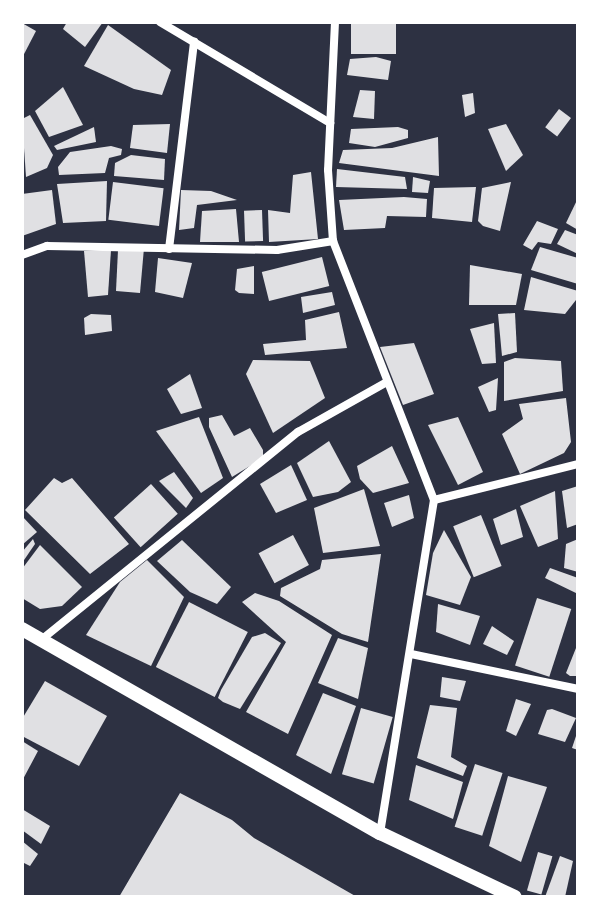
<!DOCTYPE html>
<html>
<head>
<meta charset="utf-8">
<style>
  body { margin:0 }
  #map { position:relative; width:600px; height:919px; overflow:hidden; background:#2d3142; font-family:Mulish,sans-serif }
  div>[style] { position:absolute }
  .building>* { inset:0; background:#e0e0e3; transform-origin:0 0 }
  .minor>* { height:8px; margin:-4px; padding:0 4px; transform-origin:4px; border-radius:4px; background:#fff }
  .tertiary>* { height:14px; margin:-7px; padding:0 7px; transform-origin:7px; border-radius:7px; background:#fff }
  span { translate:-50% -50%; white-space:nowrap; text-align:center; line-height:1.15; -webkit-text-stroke:8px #fff; paint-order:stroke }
  .frame { position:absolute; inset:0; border:24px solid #fff; pointer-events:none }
</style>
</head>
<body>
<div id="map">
  <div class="building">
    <div style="clip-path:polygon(67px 22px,103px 22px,85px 47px,63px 29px)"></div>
    <div style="left:351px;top:22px;width:45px;height:32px"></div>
    <div style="clip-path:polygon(22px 23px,36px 31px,22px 58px)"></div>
    <div style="clip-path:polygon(108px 25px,171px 70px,162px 95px,134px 89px,84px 66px)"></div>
    <div style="clip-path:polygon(376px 57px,391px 61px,388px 80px,347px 75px,350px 59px)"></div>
    <div style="clip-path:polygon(63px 87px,83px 125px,49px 137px,35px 111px)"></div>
    <div style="clip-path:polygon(360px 90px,375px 91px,374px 119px,353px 117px)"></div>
    <div style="clip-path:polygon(473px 93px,475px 113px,465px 117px,462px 95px)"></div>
    <div style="left:559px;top:109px;width:15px;height:23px;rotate:37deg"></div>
    <div style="clip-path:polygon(30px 115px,53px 155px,47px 168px,26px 177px,22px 119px)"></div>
    <div style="clip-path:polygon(170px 124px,167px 153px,130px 148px,133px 125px)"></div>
    <div style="clip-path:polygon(506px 124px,523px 155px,506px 171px,488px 129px)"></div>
    <div style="clip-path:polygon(94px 127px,96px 142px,57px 150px,54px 146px)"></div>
    <div style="clip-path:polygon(398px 127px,408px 130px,408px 138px,375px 147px,349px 143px,351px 129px)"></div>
    <div style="clip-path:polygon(438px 137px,439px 176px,339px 163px,343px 150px,392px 148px)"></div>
    <div style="clip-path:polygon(111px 146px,122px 149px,121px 155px,109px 158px,105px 173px,59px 175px,58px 167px,70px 152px)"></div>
    <div style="clip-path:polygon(131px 155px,165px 159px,164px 180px,114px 176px,115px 163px)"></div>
    <div style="clip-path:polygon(337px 169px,405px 177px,407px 189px,336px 187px)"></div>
    <div style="clip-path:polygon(311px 172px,318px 239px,269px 242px,268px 210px,290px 213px,293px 175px)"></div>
    <div style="clip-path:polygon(413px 177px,430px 181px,428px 193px,412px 192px)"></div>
    <div style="clip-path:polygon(107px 181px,106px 221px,63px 223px,57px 184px)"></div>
    <div style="left:113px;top:182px;width:51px;height:38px;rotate:7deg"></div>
    <div style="clip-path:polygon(511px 182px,500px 231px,483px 226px,478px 221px,482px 188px)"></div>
    <div style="clip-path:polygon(476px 187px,472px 222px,432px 218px,434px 188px)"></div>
    <div style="clip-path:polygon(52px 190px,56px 224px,22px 236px,22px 194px)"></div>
    <div style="clip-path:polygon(181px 190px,211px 191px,237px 200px,197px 205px,194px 228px,179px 230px)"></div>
    <div style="clip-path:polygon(404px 197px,427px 199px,426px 217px,387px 216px,385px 228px,344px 230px,339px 200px)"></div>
    <div style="clip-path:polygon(578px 198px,578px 230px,566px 223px)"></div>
    <div style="clip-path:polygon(236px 209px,239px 242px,200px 242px,202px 211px)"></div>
    <div style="left:262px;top:210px;width:31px;height:18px;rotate:88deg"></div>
    <div style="clip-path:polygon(537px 221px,558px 229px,551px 244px,538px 242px,532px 250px,523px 245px)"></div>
    <div style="clip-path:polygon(565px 230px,578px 235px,578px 254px,557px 244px)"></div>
    <div style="clip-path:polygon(540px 247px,578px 258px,578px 284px,531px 270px)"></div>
    <div style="clip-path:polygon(144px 248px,140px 293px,116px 291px,118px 250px)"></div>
    <div style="clip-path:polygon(111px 250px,108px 295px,88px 297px,84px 251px)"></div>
    <div style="left:322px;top:257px;width:30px;height:62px;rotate:76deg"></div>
    <div style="clip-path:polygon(158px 258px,192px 263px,183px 298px,155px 292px)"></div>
    <div style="clip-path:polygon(470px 265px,522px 274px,516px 305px,469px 305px)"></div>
    <div style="clip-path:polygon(254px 266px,254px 294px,239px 293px,235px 290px,237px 269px)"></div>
    <div style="clip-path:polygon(531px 277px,578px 291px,576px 300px,565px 314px,524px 310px)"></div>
    <div style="clip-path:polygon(332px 292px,335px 305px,303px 313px,301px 297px)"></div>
    <div style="clip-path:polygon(339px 312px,347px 348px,265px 355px,263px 344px,306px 340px,305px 320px)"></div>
    <div style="clip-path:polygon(515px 313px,517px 352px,502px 356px,498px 314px)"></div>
    <div style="clip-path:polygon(91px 314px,111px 315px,112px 331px,85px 335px,84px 318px)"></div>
    <div style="clip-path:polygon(494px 323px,496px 363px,482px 364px,470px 329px)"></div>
    <div style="clip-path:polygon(414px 343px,434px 394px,403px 405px,380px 347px)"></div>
    <div style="clip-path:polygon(515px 358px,561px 361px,563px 391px,504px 401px,504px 362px)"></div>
    <div style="clip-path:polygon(253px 360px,310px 361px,325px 398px,273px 433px,246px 374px)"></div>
    <div style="clip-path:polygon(190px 374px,202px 408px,181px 414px,167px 389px)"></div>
    <div style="clip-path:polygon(498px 378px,496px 410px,489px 412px,478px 387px)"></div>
    <div style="clip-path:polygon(566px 398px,571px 442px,564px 453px,520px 474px,502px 434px,523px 419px,519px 404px)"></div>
    <div style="clip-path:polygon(222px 415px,234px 436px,250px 428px,263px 450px,263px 458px,232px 477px,209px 427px,209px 418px)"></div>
    <div style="clip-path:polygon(199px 417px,223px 478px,201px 493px,156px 431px)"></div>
    <div style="clip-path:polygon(458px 417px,483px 472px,458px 485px,428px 425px)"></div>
    <div style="clip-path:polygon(329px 441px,351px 482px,338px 492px,313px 497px,297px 463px)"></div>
    <div style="clip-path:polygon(392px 446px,409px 483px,373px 493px,360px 479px,357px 466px)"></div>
    <div style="clip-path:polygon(291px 465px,307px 500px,276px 513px,260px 484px)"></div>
    <div style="clip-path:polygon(174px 472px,193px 498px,186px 508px,159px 481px)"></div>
    <div style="clip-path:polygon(54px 478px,62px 483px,72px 478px,129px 544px,90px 574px,25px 510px)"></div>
    <div style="left:151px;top:484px;width:40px;height:50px;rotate:48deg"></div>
    <div style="clip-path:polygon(578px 486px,578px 524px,567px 528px,562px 491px)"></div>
    <div style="clip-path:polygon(364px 489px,380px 546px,323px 553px,314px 508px)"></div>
    <div style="clip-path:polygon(555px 491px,558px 539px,538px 547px,520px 506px)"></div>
    <div style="clip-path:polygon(409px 495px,414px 518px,392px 527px,384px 503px)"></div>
    <div style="clip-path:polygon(516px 509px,523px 537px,501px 545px,493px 519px)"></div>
    <div style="left:481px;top:515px;width:55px;height:30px;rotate:68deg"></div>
    <div style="clip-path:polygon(22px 516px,37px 532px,22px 545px)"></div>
    <div style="clip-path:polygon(444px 530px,471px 577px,460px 605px,426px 595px,433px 553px)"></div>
    <div style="left:293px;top:535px;width:34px;height:39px;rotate:62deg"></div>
    <div style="clip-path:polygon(33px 539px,35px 544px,22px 563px,22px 552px)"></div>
    <div style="clip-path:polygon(578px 539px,578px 572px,564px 568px,566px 544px)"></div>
    <div style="clip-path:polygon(182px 540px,231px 587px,217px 604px,190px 592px,157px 561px)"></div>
    <div style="clip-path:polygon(40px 545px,82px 587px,62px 606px,40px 609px,22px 598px,22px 569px)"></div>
    <div style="clip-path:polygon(381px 554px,368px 642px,342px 634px,280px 596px,281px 588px,320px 569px,322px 560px)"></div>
    <div style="clip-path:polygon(147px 560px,184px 597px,151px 666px,86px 635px,120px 582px)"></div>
    <div style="clip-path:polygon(550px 568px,578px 578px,578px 594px,545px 578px)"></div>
    <div style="clip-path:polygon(255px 593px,279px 601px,332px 635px,288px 734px,246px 712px,286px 642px,242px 602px)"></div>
    <div style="left:537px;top:598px;width:36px;height:71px;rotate:18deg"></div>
    <div style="left:189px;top:602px;width:66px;height:73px;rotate:27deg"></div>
    <div style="clip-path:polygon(438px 604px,480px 616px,470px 645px,436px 632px)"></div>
    <div style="clip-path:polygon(492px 626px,514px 641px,507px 655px,483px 644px)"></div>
    <div style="clip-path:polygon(265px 633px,281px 643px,240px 709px,223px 702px,218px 698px,221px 690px,252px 637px)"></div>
    <div style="clip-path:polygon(338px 638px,368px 648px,358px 699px,318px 683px)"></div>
    <div style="clip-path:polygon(578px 643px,578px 676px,570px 676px,566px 673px)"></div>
    <div style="clip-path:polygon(442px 677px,466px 681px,460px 701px,440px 697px)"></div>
    <div style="clip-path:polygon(45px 681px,107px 716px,79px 766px,22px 736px,22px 719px)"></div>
    <div style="clip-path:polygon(323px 693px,356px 706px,331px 774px,296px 755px)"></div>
    <div style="clip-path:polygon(516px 699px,531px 704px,516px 736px,506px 731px)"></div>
    <div style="clip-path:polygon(430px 705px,457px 708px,451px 757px,467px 766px,463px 776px,417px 758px)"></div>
    <div style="left:361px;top:708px;width:33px;height:69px;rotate:16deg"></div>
    <div style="clip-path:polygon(552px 709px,576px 718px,565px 742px,538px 734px,547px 710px)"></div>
    <div style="clip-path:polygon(578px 730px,578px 750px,572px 748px)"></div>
    <div style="clip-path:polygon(22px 741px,38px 751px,22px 781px)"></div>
    <div style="left:475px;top:764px;width:29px;height:66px;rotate:18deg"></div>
    <div style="clip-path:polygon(416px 765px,463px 782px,453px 819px,409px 800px)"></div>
    <div style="clip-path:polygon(508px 776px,547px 787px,521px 862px,489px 846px)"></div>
    <div style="clip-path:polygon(180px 793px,232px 820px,254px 838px,357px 897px,119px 897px)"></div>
    <div style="clip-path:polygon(22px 809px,50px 826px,41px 844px,22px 830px)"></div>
    <div style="clip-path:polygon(22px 841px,38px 854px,30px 866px,22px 862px)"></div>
    <div style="left:538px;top:852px;width:15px;height:40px;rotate:16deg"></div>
    <div style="clip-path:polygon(560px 856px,573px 861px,565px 897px,545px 897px)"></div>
  </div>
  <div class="minor">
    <div style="left:160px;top:22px;width:198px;rotate:30.7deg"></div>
    <div style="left:335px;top:22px;width:148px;rotate:92.7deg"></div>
    <div style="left:328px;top:170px;width:71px;rotate:86deg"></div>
    <div style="left:333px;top:241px;width:278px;rotate:68.7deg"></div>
    <div style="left:434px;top:500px;width:337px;rotate:99.2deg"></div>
    <div style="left:169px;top:249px;width:209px;rotate:-83.1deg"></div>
    <div style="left:22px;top:255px;width:27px;rotate:-20deg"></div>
    <div style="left:47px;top:246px;width:230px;rotate:1deg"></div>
    <div style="left:277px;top:250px;width:57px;rotate:-9.1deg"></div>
    <div style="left:434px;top:500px;width:148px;rotate:-14deg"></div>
    <div style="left:41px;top:640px;width:331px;rotate:-39deg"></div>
    <div style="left:298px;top:432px;width:100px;rotate:-29.4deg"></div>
    <div style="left:411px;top:654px;width:171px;rotate:11.8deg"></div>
  </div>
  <div class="tertiary">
    <div style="left:22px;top:629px;width:412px;rotate:29.7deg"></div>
    <div style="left:380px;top:833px;width:149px;rotate:25.4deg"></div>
  </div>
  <div class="frame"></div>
</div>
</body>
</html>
